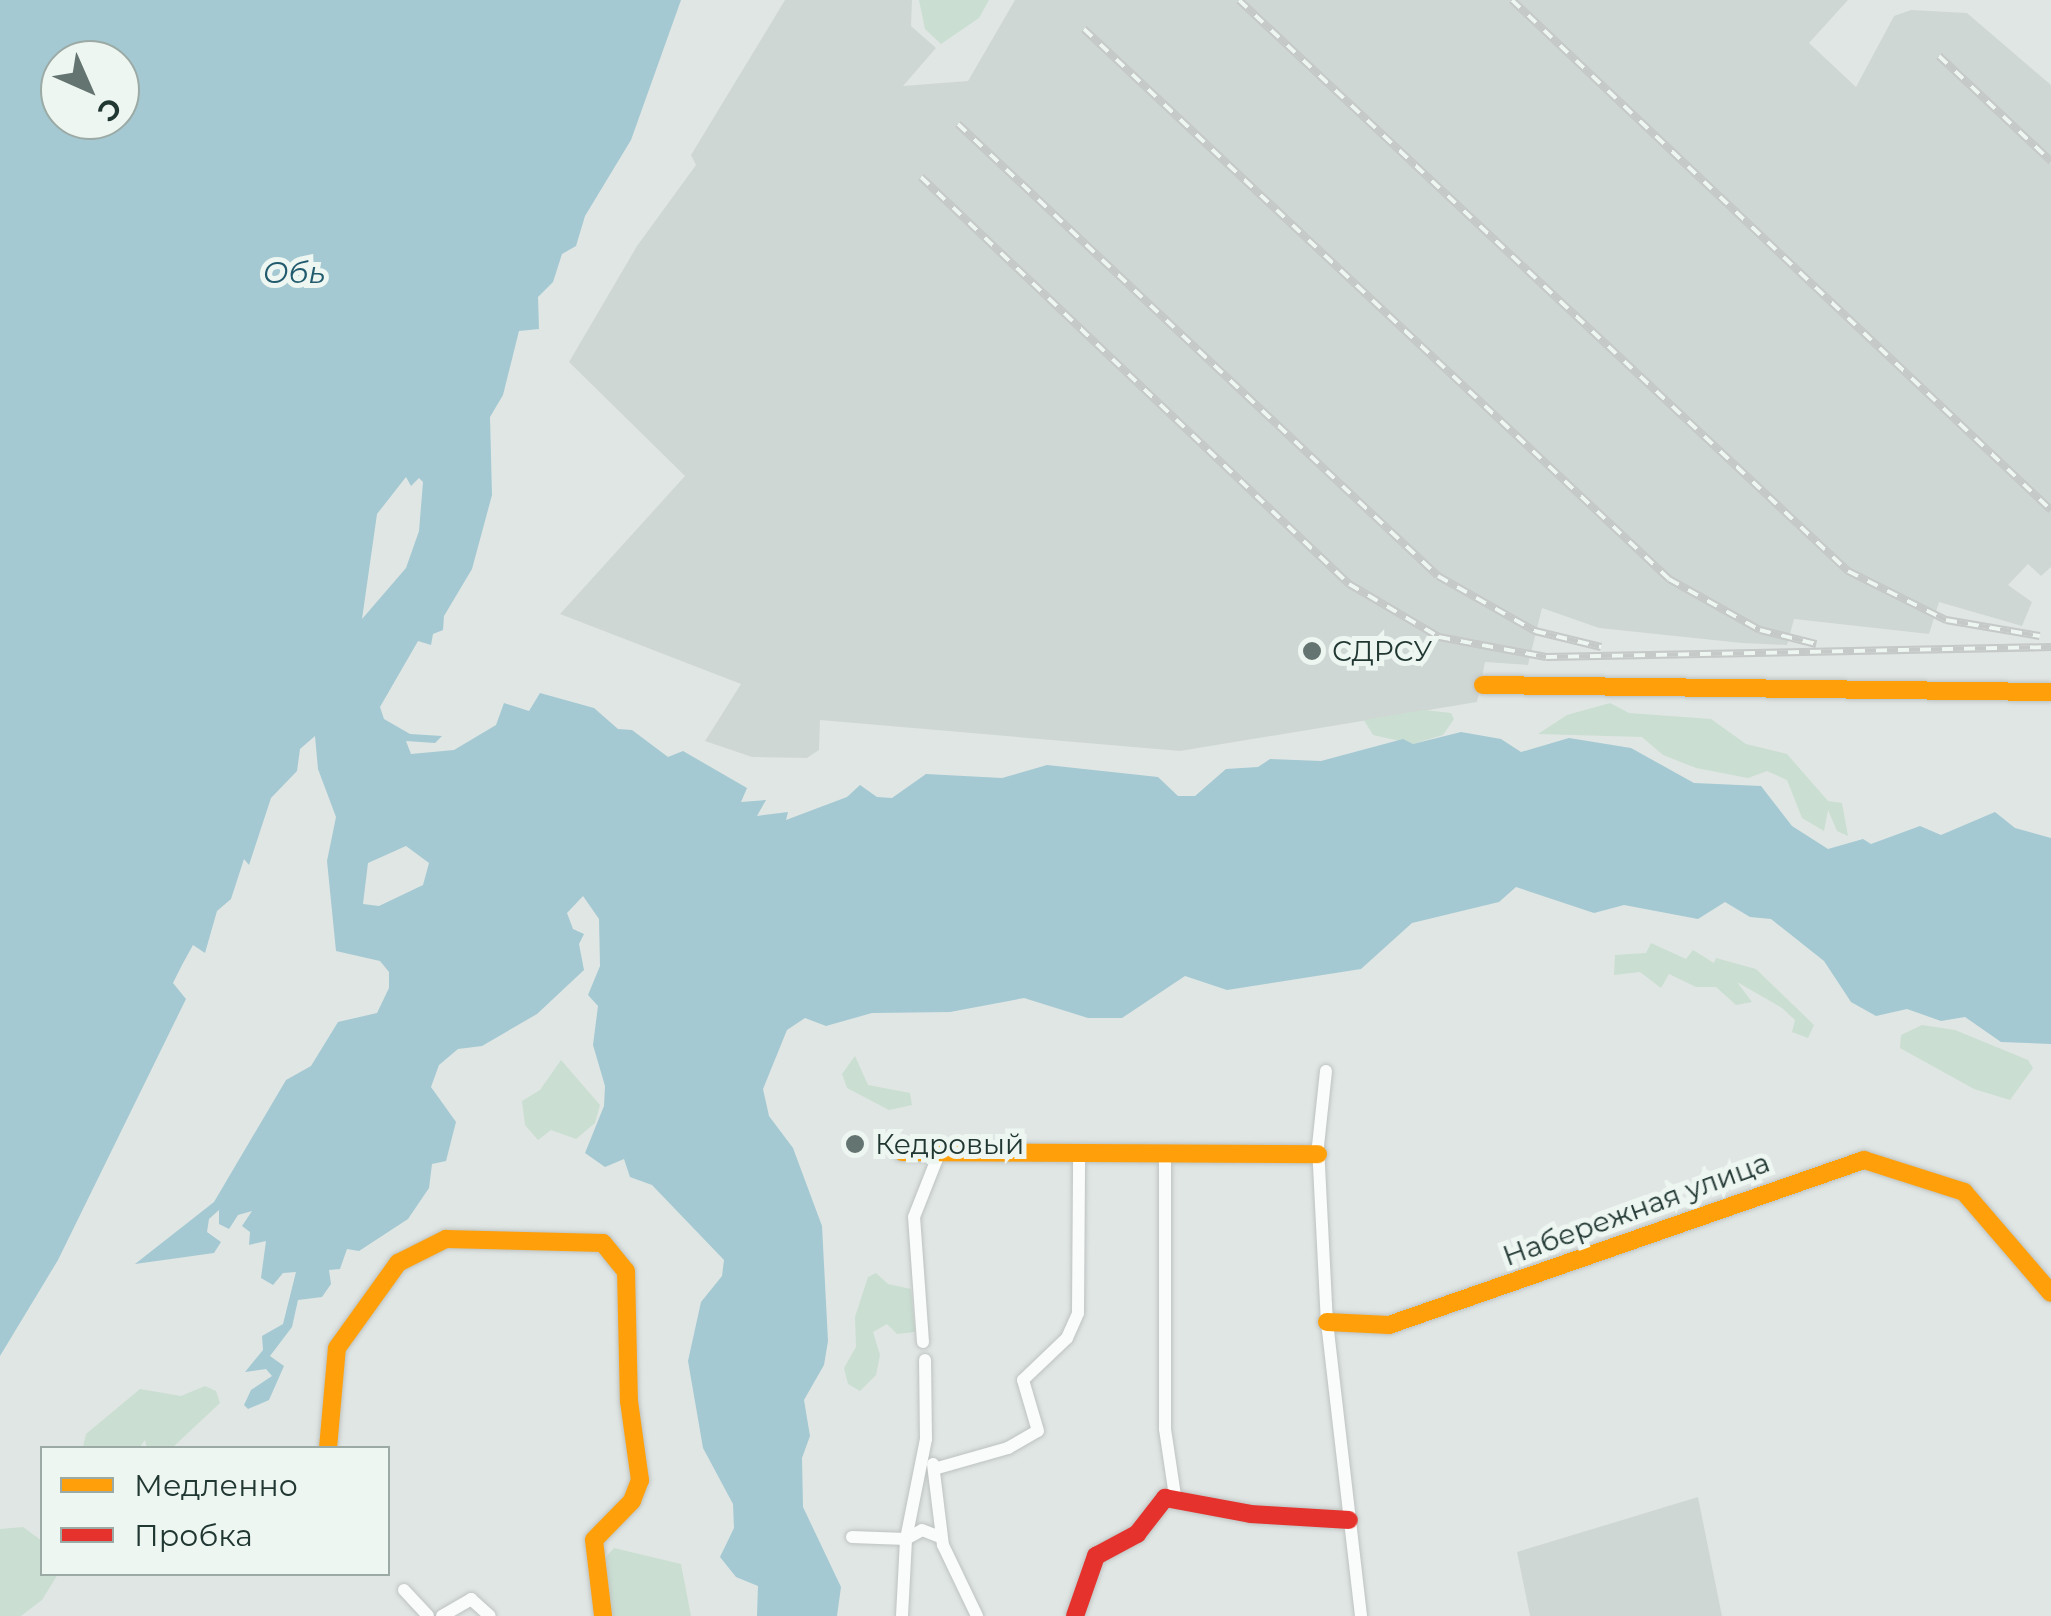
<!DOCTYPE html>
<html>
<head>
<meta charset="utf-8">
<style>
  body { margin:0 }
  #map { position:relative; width:2051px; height:1616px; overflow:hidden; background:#e0e6e4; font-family:Montserrat,sans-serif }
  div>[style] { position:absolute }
  .built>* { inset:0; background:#cfd7d4 }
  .green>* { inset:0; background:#caded2 }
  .water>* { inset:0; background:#a4c9d2 }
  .roads { filter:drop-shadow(0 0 2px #bdc3c1) drop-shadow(0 0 2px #bdc3c1) }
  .street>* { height:12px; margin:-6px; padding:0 6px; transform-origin:6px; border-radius:6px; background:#fafbfb }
  .slow>* { height:18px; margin:-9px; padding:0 9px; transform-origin:9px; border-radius:9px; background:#ff9f0a }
  .jam>* { height:18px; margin:-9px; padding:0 9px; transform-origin:9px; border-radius:9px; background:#e5322d }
  .rail>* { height:8px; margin-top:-4px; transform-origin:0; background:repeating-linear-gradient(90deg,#eef6f2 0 11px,#c5c9c8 0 22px); box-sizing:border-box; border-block:2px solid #c5c9c8 }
  .dots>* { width:28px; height:28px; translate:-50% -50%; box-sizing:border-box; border:5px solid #eef6f2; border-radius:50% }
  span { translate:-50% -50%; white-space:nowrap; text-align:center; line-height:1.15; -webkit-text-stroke:10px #eef6f2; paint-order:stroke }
  .poi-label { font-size:28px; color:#213732 }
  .left { translate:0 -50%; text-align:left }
  .street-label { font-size:28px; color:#213732 }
  .water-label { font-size:30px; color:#215b6d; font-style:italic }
  .legend { position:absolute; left:40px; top:1446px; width:350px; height:130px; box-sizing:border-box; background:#eef6f2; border:2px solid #9caaa5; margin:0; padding:12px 18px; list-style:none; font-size:30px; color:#213732 }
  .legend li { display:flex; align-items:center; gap:20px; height:50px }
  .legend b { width:50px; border:2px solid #9caaa5 }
  .north { position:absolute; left:40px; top:40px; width:100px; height:100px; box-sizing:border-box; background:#eef6f2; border:2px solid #9caaa5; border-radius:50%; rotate:135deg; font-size:28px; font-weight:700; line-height:40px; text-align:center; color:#213732 }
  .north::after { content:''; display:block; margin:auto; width:35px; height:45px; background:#647470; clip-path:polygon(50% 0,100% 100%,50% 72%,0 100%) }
</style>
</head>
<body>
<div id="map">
  <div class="built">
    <div style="clip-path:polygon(785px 0,912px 0,911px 26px,936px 48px,903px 86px,968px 81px,1015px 0,1848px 0,1809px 43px,1856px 87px,1894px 16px,1911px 10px,1967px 13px,2051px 85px,2051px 567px,2041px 576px,2028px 564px,2008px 585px,2032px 602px,2022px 626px,1939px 602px,1929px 634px,1794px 619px,1787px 645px,1742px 643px,1599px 628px,1542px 608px,1528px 665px,1485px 662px,1477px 702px,1180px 751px,820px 720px,819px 750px,807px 758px,752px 757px,705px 741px,741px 684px,560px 614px,685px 476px,569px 362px,637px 246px,696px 165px,691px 155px)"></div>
    <div style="clip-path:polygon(1698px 1497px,1722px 1616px,1530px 1616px,1517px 1552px)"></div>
  </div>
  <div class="green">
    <div style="clip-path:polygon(919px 0,989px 0,979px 18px,941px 44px,925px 29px)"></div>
    <div style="clip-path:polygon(1610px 703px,1629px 713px,1711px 719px,1746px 744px,1787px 754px,1828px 801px,1842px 803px,1848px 836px,1837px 831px,1828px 810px,1824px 831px,1802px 818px,1787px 780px,1767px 771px,1748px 778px,1696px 768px,1663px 755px,1642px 737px,1538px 734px,1567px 715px)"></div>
    <div style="clip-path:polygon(1424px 710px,1451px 713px,1454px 719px,1443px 735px,1413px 744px,1373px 735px,1364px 720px)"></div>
    <div style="clip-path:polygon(1651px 943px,1686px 959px,1693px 950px,1714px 963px,1716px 958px,1756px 969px,1814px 1025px,1808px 1038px,1792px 1032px,1795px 1020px,1782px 1008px,1737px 982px,1752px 1002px,1736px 1005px,1716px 987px,1696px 987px,1669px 974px,1661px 988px,1640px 972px,1614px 975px,1615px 955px,1646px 953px)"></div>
    <div style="clip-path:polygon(1922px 1025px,1955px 1030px,2028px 1060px,2033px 1068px,2010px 1100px,1974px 1089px,1900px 1048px,1901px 1035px)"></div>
    <div style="clip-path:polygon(855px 1056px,868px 1085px,910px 1093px,912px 1105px,889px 1110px,847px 1088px,842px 1074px)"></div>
    <div style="clip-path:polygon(561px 1060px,600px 1105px,595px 1123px,576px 1139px,551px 1130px,538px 1140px,525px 1125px,522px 1101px,540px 1090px)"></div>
    <div style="clip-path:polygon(876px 1273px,888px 1284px,911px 1289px,915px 1332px,897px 1334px,887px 1324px,873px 1332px,880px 1355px,876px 1375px,860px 1391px,848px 1384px,844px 1368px,856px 1347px,855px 1317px,868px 1277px)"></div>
    <div style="clip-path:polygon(205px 1386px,216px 1391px,220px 1403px,172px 1448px,147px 1448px,145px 1440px,139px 1448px,83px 1447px,86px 1434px,140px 1389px,181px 1396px)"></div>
    <div style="clip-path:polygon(23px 1527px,42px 1541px,42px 1574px,58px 1574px,42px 1600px,21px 1616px,0 1616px,0 1529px)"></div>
    <div style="clip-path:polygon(614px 1548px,681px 1564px,691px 1616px,610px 1616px,606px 1557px)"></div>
  </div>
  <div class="water">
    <div style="clip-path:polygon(evenodd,0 0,681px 0,631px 140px,585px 216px,576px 246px,562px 254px,553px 282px,538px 297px,539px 329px,519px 331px,503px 395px,490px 417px,492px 495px,472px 569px,444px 616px,443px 630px,433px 634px,431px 645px,418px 641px,380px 707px,384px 719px,410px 734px,442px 736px,435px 743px,406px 741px,411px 754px,454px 750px,496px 725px,504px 703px,529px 711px,540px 693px,594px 708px,618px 729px,632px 730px,668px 757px,683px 751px,747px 788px,741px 802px,766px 800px,757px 816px,788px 812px,786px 820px,847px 797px,860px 785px,877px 797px,892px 798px,926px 774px,1002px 778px,1047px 765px,1158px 777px,1178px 796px,1195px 796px,1226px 769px,1258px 767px,1270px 759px,1321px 761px,1403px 739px,1413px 744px,1461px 732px,1501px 739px,1521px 752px,1569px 738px,1631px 748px,1694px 783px,1761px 786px,1792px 826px,1828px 849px,1863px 839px,1871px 844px,1920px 826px,1941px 835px,1995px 812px,2015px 828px,2051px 838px,2051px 1044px,2001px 1042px,1965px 1017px,1941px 1021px,1907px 1009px,1876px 1016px,1851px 1002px,1824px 961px,1771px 919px,1750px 917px,1725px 902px,1698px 919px,1624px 905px,1594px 913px,1516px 887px,1499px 902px,1412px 923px,1361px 969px,1227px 990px,1185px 976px,1122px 1018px,1088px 1018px,1024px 998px,950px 1012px,872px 1013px,826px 1026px,805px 1018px,787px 1030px,763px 1089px,769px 1116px,793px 1148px,822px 1226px,828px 1341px,824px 1365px,804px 1400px,810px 1436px,802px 1458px,803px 1507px,841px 1587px,837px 1616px,757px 1616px,758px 1586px,736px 1577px,720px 1557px,734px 1528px,733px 1504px,703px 1448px,688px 1361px,701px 1302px,722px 1276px,724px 1260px,652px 1185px,630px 1177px,624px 1159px,605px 1167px,585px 1153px,604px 1106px,605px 1086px,593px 1045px,598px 1006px,588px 995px,600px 966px,599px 919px,583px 896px,567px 913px,573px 929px,584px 934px,579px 944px,584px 970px,537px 1014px,482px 1046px,458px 1049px,439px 1065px,431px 1087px,456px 1122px,446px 1161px,432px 1164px,429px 1188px,408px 1219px,359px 1251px,347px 1249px,340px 1269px,329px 1270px,331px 1284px,322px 1297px,298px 1300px,292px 1327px,270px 1356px,284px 1366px,269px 1400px,248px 1409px,244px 1405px,251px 1390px,272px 1376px,266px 1369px,245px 1372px,263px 1350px,262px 1336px,283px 1324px,296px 1272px,283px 1273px,273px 1285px,261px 1278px,266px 1241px,249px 1245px,250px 1232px,242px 1226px,252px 1211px,238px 1215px,229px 1229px,219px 1224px,219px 1210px,209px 1219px,207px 1232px,221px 1242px,214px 1253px,135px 1264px,214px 1202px,286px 1080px,311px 1066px,338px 1022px,377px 1013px,389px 988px,389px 972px,380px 961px,336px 951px,327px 861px,336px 817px,318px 769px,315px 736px,300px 749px,297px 771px,271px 798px,249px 865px,244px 859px,231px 899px,217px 911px,205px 953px,193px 945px,182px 965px,173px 983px,186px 999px,58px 1260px,0 1356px,0 0,60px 60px,120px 60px,120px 120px,60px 120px,60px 60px,0 0,406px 477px,411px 486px,419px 478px,423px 482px,419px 531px,406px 568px,362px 619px,377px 514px,406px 477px,0 0,406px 846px,429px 863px,423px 885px,379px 906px,363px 904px,368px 863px,406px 846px)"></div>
  </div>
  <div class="roads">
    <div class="street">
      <div style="left:1326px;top:1071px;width:75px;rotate:96.1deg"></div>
      <div style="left:1318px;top:1146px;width:176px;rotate:87.1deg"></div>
      <div style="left:1327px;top:1322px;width:296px;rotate:83.4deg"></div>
      <div style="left:1165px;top:1154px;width:275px;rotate:90deg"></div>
      <div style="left:1165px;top:1429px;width:68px;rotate:81.5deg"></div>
      <div style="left:923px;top:1342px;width:125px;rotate:-94.1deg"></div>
      <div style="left:914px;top:1217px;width:71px;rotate:-68.5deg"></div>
      <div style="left:933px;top:1464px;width:82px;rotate:83deg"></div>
      <div style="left:943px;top:1545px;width:79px;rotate:64.4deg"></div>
      <div style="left:934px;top:1469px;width:77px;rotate:-15.8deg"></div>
      <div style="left:1008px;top:1448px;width:34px;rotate:-30deg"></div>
      <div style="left:1038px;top:1431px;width:53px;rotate:-106.4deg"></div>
      <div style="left:1023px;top:1380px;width:61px;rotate:-43.7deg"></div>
      <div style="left:1067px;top:1338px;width:27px;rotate:-66deg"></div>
      <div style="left:1078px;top:1313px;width:162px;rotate:-89.6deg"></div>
      <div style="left:852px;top:1537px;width:54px;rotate:2.1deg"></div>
      <div style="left:906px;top:1539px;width:18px;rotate:-29deg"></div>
      <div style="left:922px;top:1530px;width:19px;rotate:21deg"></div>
      <div style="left:404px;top:1590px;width:35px;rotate:47deg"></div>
      <div style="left:442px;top:1616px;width:34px;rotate:-30deg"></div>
      <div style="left:471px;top:1599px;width:25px;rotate:42deg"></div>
      <div style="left:902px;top:1616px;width:77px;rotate:-87deg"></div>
      <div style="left:906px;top:1539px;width:102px;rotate:-78.7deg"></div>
      <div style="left:926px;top:1439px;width:79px;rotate:-90.7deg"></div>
    </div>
    <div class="slow">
      <div style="left:1483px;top:685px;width:568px;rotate:0.71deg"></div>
      <div style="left:902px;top:1152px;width:416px;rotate:0.3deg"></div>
      <div style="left:1327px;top:1322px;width:62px;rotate:2.8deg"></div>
      <div style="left:1389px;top:1325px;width:503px;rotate:-19.16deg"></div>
      <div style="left:1864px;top:1160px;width:105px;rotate:17.7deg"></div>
      <div style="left:1964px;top:1192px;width:133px;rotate:49.3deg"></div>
      <div style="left:328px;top:1448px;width:100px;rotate:-84.9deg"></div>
      <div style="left:337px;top:1348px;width:105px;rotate:-54.3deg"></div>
      <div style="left:398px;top:1263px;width:54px;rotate:-26.6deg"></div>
      <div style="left:446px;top:1239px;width:157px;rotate:1.5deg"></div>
      <div style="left:603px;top:1243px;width:36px;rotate:51deg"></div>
      <div style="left:626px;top:1271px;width:130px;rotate:88.7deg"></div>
      <div style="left:629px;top:1401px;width:80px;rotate:82.1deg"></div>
      <div style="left:640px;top:1480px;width:22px;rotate:111deg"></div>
      <div style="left:632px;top:1501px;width:54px;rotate:134.3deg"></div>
      <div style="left:594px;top:1540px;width:77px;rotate:83.2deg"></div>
    </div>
    <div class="jam">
      <div style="left:1075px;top:1616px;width:64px;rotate:-70.7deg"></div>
      <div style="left:1096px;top:1556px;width:47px;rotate:-28.2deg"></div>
      <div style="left:1137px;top:1534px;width:46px;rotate:-52.1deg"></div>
      <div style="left:1165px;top:1498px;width:87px;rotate:10.5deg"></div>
      <div style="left:1251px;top:1514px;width:98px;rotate:3.5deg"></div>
    </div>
  </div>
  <div class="rail">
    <div style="left:1239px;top:0;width:835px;rotate:43.16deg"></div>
    <div style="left:1848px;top:571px;width:110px;rotate:26.6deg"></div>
    <div style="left:1946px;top:620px;width:95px;rotate:9.7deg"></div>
    <div style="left:1512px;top:0;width:742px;rotate:43.42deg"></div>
    <div style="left:1084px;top:29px;width:803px;rotate:43.23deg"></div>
    <div style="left:1669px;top:579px;width:104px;rotate:29.3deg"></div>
    <div style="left:1760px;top:630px;width:58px;rotate:14deg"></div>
    <div style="left:1939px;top:56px;width:154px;rotate:43.2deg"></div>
    <div style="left:958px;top:124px;width:659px;rotate:43.28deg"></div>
    <div style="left:1438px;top:576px;width:112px;rotate:29.6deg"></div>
    <div style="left:1535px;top:631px;width:68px;rotate:13.6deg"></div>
    <div style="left:921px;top:177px;width:591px;rotate:43.56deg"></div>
    <div style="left:1349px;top:584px;width:104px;rotate:30.5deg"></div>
    <div style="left:1439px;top:637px;width:109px;rotate:10.6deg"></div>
    <div style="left:1546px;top:657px;width:505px;rotate:-1.13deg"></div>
  </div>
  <div class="dots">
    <div style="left:1312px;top:651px;background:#647470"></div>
    <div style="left:855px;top:1144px;background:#647470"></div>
  </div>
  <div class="poi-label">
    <span class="left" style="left:1332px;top:651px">СДРСУ</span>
    <span class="left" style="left:875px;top:1144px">Кедровый</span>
  </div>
  <div class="street-label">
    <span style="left:1636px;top:1209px;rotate:-20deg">Набережная улица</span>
  </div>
  <div class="water-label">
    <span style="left:294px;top:273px">Обь</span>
  </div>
  <ul class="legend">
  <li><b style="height:12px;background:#ff9f0a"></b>Медленно</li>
  <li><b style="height:12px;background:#e5322d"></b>Пробка</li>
  </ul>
  <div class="north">С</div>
</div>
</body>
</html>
